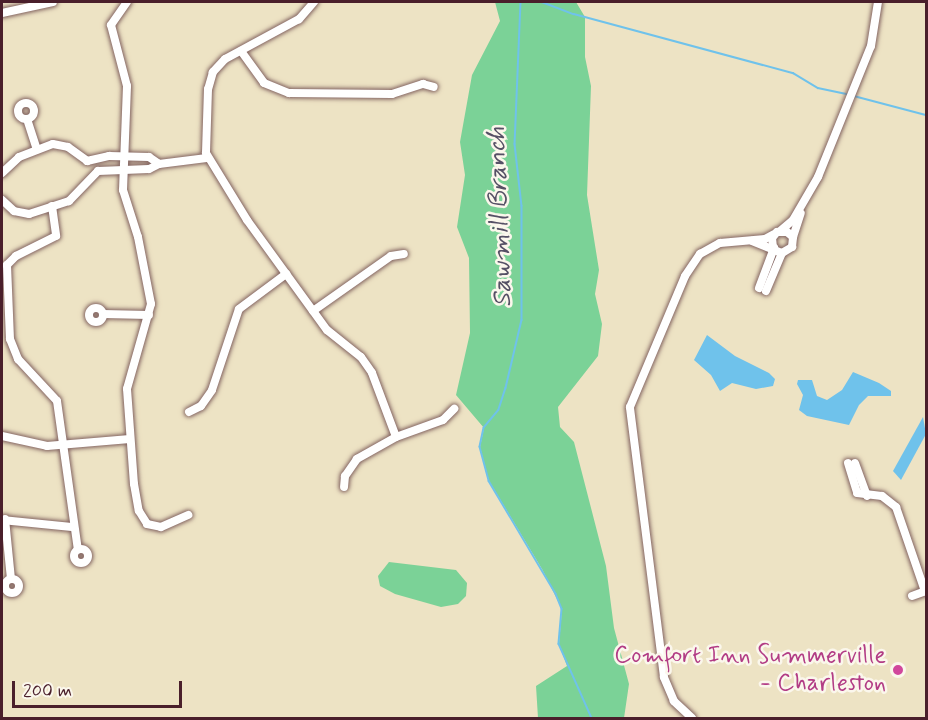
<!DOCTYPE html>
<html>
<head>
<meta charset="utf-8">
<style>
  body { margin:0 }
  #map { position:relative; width:928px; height:720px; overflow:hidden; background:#ede3c4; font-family:Mynerve,sans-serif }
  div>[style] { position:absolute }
  .green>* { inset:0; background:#7bd297 }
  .water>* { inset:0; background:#6fc2eb }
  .stream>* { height:1.5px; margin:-0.75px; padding:0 0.75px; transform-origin:0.75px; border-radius:0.75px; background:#6fc2eb }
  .roads { filter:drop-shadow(0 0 2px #836461) drop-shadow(0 0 2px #836461) }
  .minor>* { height:8px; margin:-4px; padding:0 4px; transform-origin:4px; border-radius:4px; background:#fff }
  .minor>.ring { margin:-4px; padding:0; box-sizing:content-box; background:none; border:8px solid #fff; border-radius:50% }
  .dots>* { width:16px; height:16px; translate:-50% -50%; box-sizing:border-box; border:3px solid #fbf7ec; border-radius:50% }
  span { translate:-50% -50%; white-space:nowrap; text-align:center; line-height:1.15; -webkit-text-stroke:5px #fbf7ec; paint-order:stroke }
  .hotel-label { font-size:24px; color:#b23c85 }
  .right { translate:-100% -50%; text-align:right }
  .water-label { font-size:26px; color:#555065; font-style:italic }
  .frame { position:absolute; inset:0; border:3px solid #4a1f2b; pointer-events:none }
  .scale { position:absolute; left:12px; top:681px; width:170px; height:27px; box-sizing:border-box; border:3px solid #4a1f2b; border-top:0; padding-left:8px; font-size:18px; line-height:21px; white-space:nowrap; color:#4a1f2b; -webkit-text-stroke:4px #fbf7ec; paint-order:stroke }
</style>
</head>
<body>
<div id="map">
  <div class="green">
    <div style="clip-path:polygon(495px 2px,576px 2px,585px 17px,585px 57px,591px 86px,587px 195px,599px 270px,595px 294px,602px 324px,598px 356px,558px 407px,560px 427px,574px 442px,606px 566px,614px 628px,629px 684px,624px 718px,538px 718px,536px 686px,567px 666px,559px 644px,562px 609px,542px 569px,489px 481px,480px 447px,484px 428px,456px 395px,470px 333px,469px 258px,457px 227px,465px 175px,460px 142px,472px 75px,500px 21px)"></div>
    <div style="clip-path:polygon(389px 562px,456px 570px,467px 583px,466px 596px,458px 604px,441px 607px,395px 594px,380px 586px,378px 576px)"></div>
  </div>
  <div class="water">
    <div style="clip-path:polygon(707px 335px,735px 356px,769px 373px,775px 379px,773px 386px,756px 389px,732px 383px,720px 391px,711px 375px,694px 360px)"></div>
    <div style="clip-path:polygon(853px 372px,879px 383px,891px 391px,891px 396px,868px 396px,859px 405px,849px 425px,807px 416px,799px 410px,803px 395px,797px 384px,798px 380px,812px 380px,817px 396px,827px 400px,842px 390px)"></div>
    <div style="clip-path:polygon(923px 417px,926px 434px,901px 480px,893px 471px)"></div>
  </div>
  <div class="stream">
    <div style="left:521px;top:2px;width:142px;rotate:92.4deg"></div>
    <div style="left:515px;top:144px;width:62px;rotate:83.6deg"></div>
    <div style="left:522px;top:206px;width:114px;rotate:90deg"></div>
    <div style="left:522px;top:320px;width:70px;rotate:103.2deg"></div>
    <div style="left:506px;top:388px;width:23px;rotate:108deg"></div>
    <div style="left:499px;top:410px;width:23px;rotate:130deg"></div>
    <div style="left:484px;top:428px;width:19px;rotate:102deg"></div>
    <div style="left:480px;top:447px;width:35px;rotate:75deg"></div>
    <div style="left:489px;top:481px;width:131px;rotate:59.3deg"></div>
    <div style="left:556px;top:594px;width:16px;rotate:68deg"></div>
    <div style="left:562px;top:609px;width:35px;rotate:95deg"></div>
    <div style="left:559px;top:644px;width:81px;rotate:66deg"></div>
    <div style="left:542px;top:2px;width:34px;rotate:21deg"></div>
    <div style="left:574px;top:14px;width:227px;rotate:15.1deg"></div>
    <div style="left:793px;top:73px;width:29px;rotate:31deg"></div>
    <div style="left:818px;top:88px;width:30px;rotate:12deg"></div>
    <div style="left:854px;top:96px;width:74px;rotate:14.8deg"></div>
  </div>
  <div class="roads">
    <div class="minor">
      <div style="left:127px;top:2px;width:28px;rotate:125deg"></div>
      <div style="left:111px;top:25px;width:63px;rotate:75.3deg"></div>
      <div style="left:127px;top:86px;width:104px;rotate:92.2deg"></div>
      <div style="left:123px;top:190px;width:49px;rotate:72.3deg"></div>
      <div style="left:138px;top:237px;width:68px;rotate:79deg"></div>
      <div style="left:151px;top:304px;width:88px;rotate:105.8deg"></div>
      <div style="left:127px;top:389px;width:95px;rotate:85.8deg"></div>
      <div style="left:134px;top:484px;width:27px;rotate:80deg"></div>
      <div style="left:139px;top:511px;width:15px;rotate:58deg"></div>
      <div style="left:147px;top:524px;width:14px;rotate:12deg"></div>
      <div style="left:161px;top:527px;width:30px;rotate:-24deg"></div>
      <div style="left:314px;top:2px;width:23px;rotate:131deg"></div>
      <div style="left:299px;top:19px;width:84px;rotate:151.6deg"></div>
      <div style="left:225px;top:59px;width:18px;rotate:133deg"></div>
      <div style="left:213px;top:72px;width:18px;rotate:106deg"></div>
      <div style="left:208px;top:89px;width:64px;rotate:91.8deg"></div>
      <div style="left:206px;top:153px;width:79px;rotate:58.5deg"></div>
      <div style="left:247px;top:220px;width:136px;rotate:54deg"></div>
      <div style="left:327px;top:330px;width:43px;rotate:38.5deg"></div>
      <div style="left:361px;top:357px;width:19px;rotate:55deg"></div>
      <div style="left:372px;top:373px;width:68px;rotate:69.4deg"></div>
      <div style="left:396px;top:437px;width:45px;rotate:150.6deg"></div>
      <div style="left:357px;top:459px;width:21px;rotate:125deg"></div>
      <div style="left:345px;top:476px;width:11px;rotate:95deg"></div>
      <div style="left:2px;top:13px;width:52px;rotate:-12.2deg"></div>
      <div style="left:241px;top:51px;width:39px;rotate:54deg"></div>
      <div style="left:264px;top:83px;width:27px;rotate:22deg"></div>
      <div style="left:289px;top:93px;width:103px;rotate:0.6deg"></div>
      <div style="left:392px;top:94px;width:33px;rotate:-18deg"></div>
      <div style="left:423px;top:84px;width:11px;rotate:15deg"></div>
      <div class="ring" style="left:18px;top:103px;width:8px;height:8px"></div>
      <div style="left:27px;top:119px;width:32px;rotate:72deg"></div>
      <div style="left:159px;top:164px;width:48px;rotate:-7.1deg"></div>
      <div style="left:2px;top:173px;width:23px;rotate:-43deg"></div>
      <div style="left:19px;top:157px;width:36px;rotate:-21deg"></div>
      <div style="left:53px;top:144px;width:15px;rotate:11deg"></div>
      <div style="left:68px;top:147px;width:24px;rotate:36deg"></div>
      <div style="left:87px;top:161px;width:23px;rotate:-13deg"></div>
      <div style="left:109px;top:156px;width:40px;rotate:1.4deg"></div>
      <div style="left:149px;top:157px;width:12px;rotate:35deg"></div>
      <div style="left:159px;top:164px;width:11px;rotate:153deg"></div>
      <div style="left:149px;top:169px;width:51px;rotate:177.8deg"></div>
      <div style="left:98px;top:171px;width:42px;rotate:134deg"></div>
      <div style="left:69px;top:201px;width:42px;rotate:162deg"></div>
      <div style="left:29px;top:214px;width:15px;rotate:-169deg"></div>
      <div style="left:14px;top:211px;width:16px;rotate:-137deg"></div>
      <div style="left:52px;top:206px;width:30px;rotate:82deg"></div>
      <div style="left:56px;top:236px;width:45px;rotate:153.4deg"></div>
      <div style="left:16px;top:256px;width:13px;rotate:135deg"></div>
      <div style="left:7px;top:265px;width:74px;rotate:87.7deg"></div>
      <div style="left:10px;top:339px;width:22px;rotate:68deg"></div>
      <div style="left:18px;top:359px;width:57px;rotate:47.1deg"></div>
      <div style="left:57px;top:401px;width:150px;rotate:82deg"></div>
      <div style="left:780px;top:231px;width:17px;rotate:-40deg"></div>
      <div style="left:793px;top:220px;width:50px;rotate:-59.8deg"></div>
      <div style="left:818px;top:177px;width:141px;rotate:-68deg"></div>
      <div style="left:871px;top:46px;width:45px;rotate:-81deg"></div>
      <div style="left:793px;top:237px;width:25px;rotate:-72deg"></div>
      <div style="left:752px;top:241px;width:32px;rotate:22deg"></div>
      <div style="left:782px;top:253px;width:12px;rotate:-31deg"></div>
      <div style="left:792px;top:247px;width:10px;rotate:-84deg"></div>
      <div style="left:793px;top:237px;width:8px;rotate:-140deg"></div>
      <div style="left:787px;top:232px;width:10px;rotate:180deg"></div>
      <div style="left:777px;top:232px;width:8px;rotate:130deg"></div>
      <div style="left:772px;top:238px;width:9px;rotate:84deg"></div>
      <div style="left:759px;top:288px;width:43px;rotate:-69.4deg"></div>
      <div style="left:766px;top:291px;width:41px;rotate:-67.2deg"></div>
      <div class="ring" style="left:89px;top:308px;width:6px;height:6px"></div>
      <div style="left:313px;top:311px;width:95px;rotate:-35.2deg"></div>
      <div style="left:391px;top:256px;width:13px;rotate:-9deg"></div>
      <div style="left:103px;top:314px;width:46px;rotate:1.2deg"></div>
      <div style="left:189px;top:412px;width:13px;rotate:-27deg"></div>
      <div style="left:201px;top:406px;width:19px;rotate:-55deg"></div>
      <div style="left:212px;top:390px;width:85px;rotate:-71.6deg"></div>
      <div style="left:239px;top:309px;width:59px;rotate:-36.7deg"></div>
      <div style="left:2px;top:436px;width:46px;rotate:12.5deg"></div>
      <div style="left:47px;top:446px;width:83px;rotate:-4.8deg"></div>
      <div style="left:396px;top:437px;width:50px;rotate:-19.9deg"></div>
      <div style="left:443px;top:420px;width:16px;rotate:-45deg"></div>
      <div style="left:848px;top:463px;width:31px;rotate:73deg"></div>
      <div style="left:857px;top:493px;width:25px;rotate:7deg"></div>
      <div style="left:882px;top:496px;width:18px;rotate:38deg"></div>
      <div style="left:896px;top:507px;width:89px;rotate:71deg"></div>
      <div style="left:855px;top:463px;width:35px;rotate:70deg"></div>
      <div style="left:5px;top:519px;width:60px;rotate:84.3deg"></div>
      <div style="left:2px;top:520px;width:70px;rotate:5.7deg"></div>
      <div class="ring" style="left:74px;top:549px;width:6px;height:6px"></div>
      <div class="ring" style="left:5px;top:579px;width:6px;height:6px"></div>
      <div style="left:912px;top:596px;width:15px;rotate:-20deg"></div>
      <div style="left:692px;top:718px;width:25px;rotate:-137deg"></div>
      <div style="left:674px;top:701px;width:26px;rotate:-113deg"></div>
      <div style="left:664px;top:677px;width:272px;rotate:-97.2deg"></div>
      <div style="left:630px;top:407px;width:142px;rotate:-67.2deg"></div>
      <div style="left:685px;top:276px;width:27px;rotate:-56deg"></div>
      <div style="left:700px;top:254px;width:23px;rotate:-29deg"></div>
      <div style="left:720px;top:243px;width:45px;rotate:-5.1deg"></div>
      <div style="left:765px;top:239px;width:10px;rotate:-29deg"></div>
    </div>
  </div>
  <div class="dots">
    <div style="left:898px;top:670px;background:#d1479c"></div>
  </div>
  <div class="hotel-label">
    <span class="right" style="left:886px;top:670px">Comfort Inn Summerville<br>- Charleston</span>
  </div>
  <div class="water-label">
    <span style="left:501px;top:217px;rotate:-92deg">Sawmill Branch</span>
  </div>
  <div class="frame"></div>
  <div class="scale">200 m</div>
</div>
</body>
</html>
